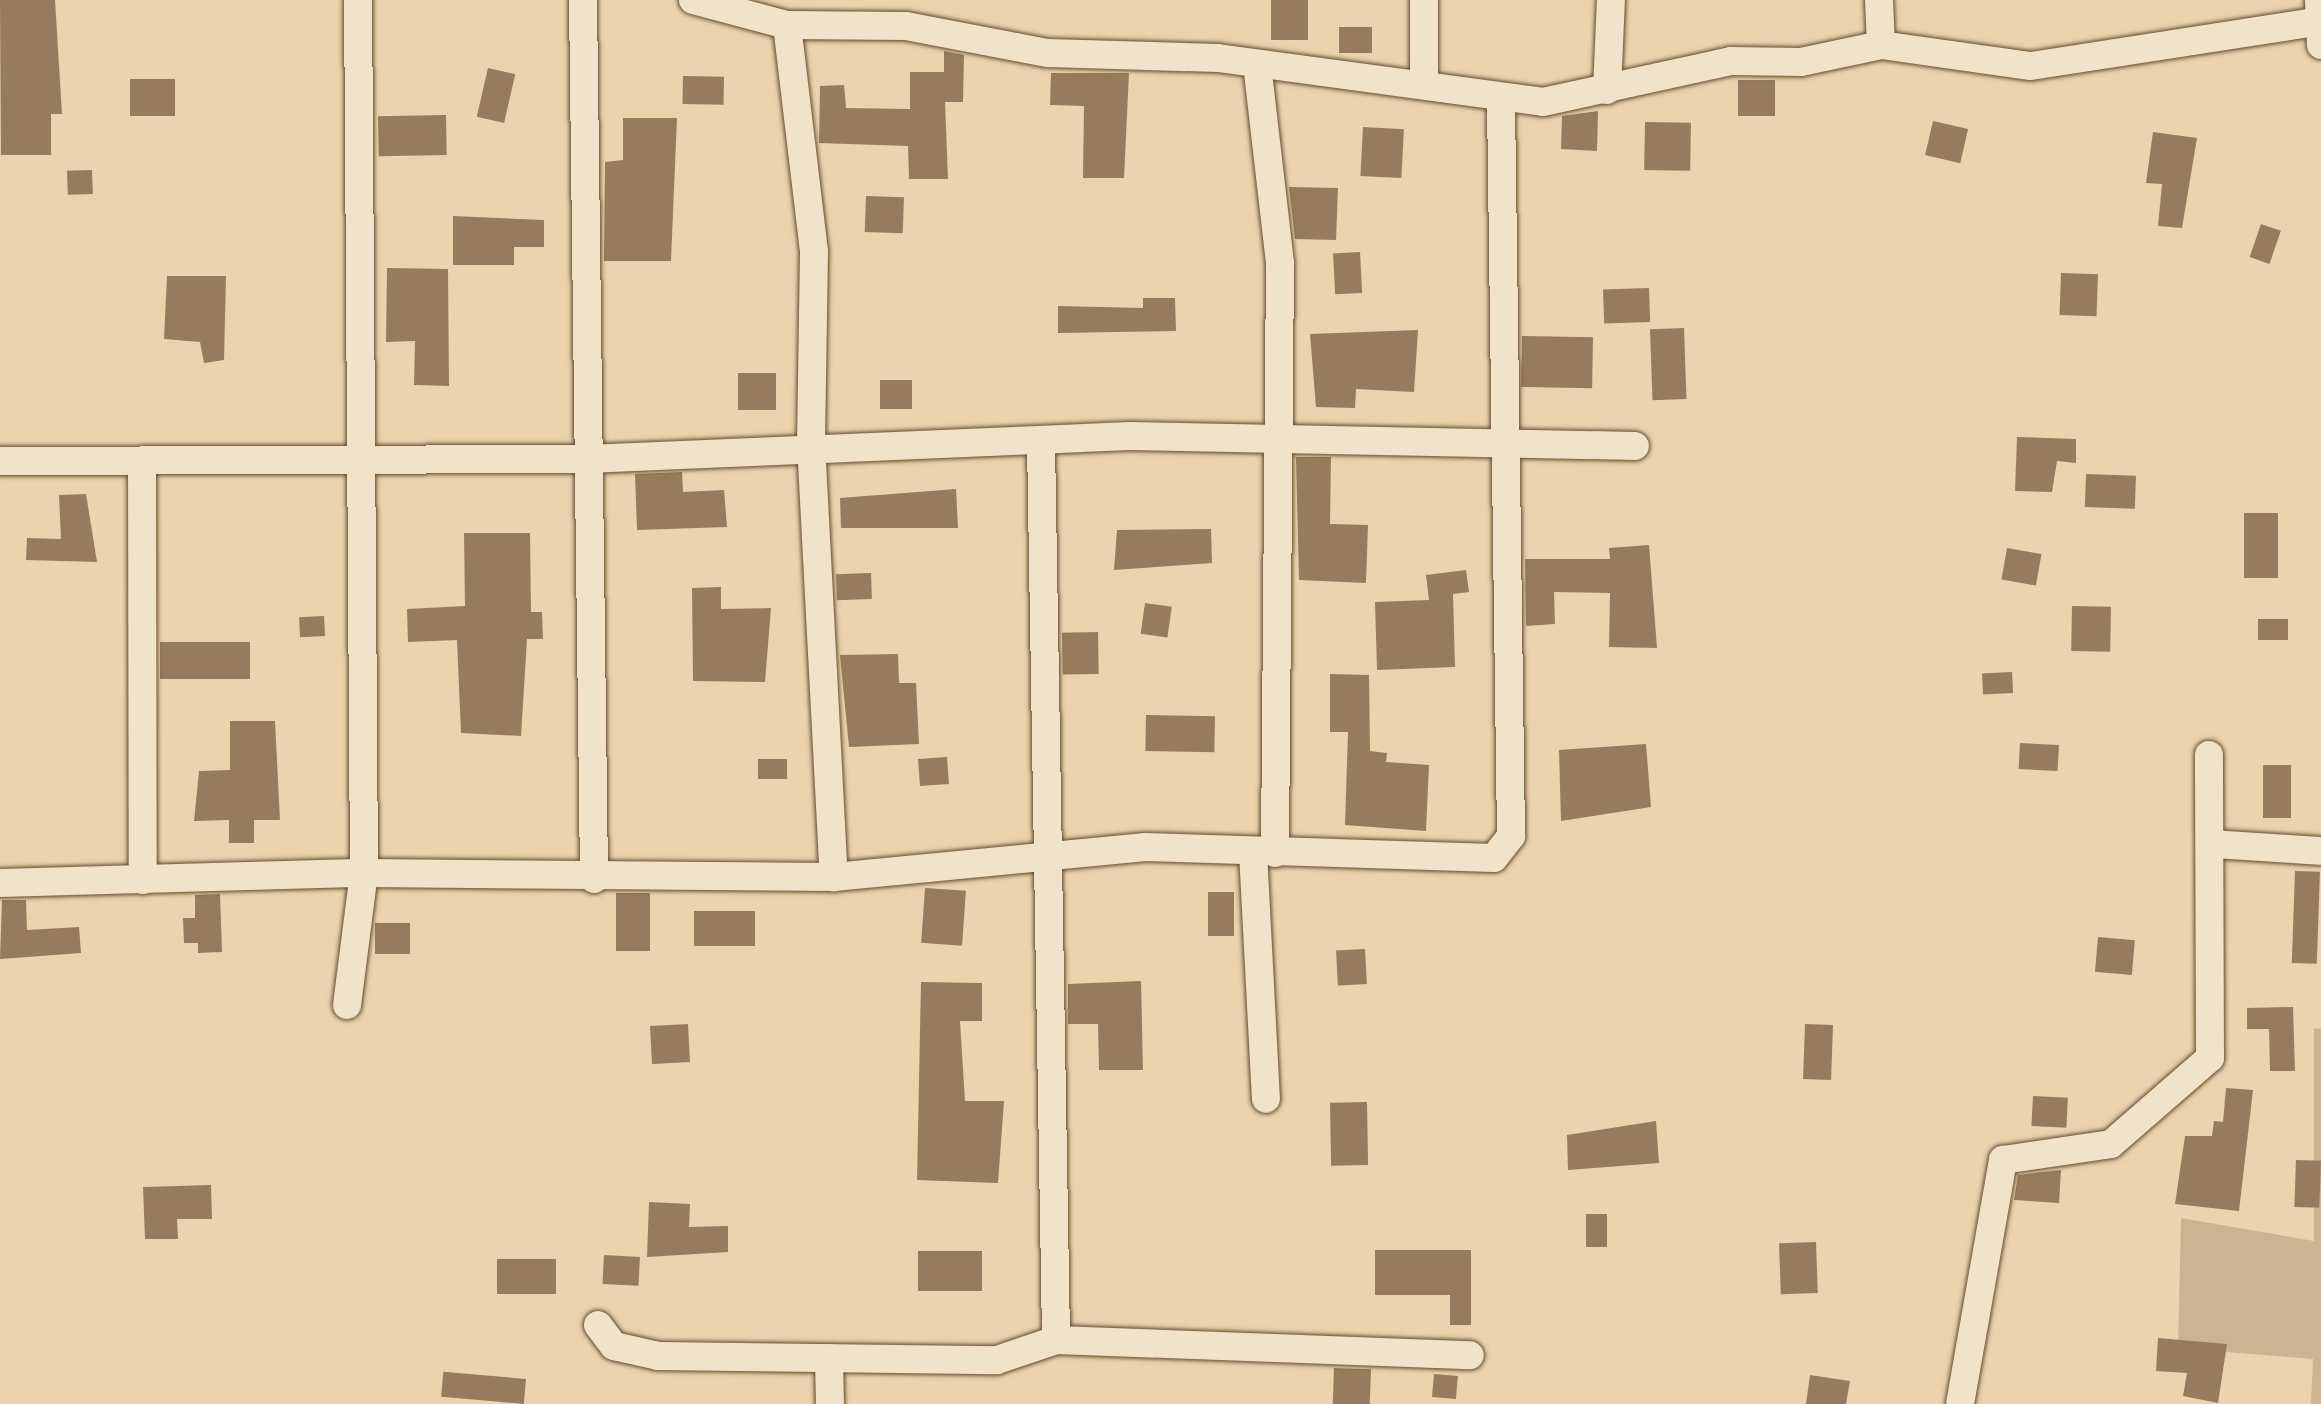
<!DOCTYPE html>
<html>
<head>
<meta charset="utf-8">
<style>
  body { margin:0 }
  #map { position:relative; width:2321px; height:1404px; overflow:hidden; background:#ead3ad; font-family:"Old Standard TT",serif }
  div>[style] { position:absolute }
  .green>* { inset:0; background:#ccb490 }
  .building>* { inset:0; background:#967c5c; transform-origin:0 0 }
  .roads { filter:drop-shadow(0 0 2px #664a2e) drop-shadow(0 0 2px #664a2e) }
  .street>* { height:28px; margin:-14px; padding:0 14px; transform-origin:14px; border-radius:14px; background:#f1e2ca }
  span { translate:-50% -50%; white-space:nowrap; text-align:center; line-height:1.15; -webkit-text-stroke:8px #f1e2ca; paint-order:stroke }
</style>
</head>
<body>
<div id="map">
  <div class="green">
    <div style="clip-path:polygon(2314px 1028px,2321px 1029px,2321px 1404px,2311px 1404px,2313px 1359px,2178px 1348px,2181px 1218px,2314px 1241px)"></div>
  </div>
  <div class="building">
    <div style="clip-path:polygon(0 0,55px 0,62px 114px,51px 114px,51px 155px,1px 155px)"></div>
    <div style="left:1271px;top:0;width:37px;height:40px"></div>
    <div style="left:1339px;top:27px;width:33px;height:26px"></div>
    <div style="clip-path:polygon(944px 51px,964px 55px,963px 102px,945px 102px,948px 179px,909px 179px,908px 146px,819px 143px,820px 86px,844px 85px,846px 108px,910px 109px,910px 72px,944px 72px)"></div>
    <div style="left:488px;top:68px;width:28px;height:50px;rotate:13deg"></div>
    <div style="clip-path:polygon(1051px 73px,1129px 73px,1124px 178px,1083px 178px,1084px 106px,1050px 105px)"></div>
    <div style="left:683px;top:76px;width:41px;height:28px;rotate:1deg"></div>
    <div style="left:130px;top:79px;width:45px;height:37px"></div>
    <div style="left:1738px;top:80px;width:37px;height:36px"></div>
    <div style="clip-path:polygon(1598px 111px,1597px 151px,1561px 149px,1562px 116px)"></div>
    <div style="left:446px;top:115px;width:40px;height:68px;rotate:89deg"></div>
    <div style="clip-path:polygon(623px 118px,677px 118px,671px 261px,604px 261px,605px 162px,623px 160px)"></div>
    <div style="left:1933px;top:121px;width:36px;height:35px;rotate:13deg"></div>
    <div style="left:1645px;top:122px;width:46px;height:48px;rotate:1deg"></div>
    <div style="left:1363px;top:127px;width:41px;height:49px;rotate:3deg"></div>
    <div style="clip-path:polygon(2153px 132px,2197px 138px,2182px 228px,2158px 226px,2162px 184px,2146px 183px)"></div>
    <div style="left:92px;top:170px;width:24px;height:25px;rotate:88deg"></div>
    <div style="clip-path:polygon(1289px 187px,1338px 188px,1336px 240px,1295px 239px)"></div>
    <div style="left:866px;top:196px;width:38px;height:36px;rotate:2deg"></div>
    <div style="clip-path:polygon(453px 216px,544px 220px,544px 247px,514px 247px,514px 265px,453px 265px)"></div>
    <div style="left:2261px;top:224px;width:21px;height:35px;rotate:19deg"></div>
    <div style="left:1360px;top:252px;width:41px;height:27px;rotate:87deg"></div>
    <div style="clip-path:polygon(387px 268px,448px 269px,449px 386px,414px 385px,415px 341px,386px 342px)"></div>
    <div style="left:2061px;top:273px;width:37px;height:42px;rotate:2deg"></div>
    <div style="clip-path:polygon(167px 276px,226px 276px,224px 360px,204px 363px,200px 342px,164px 339px)"></div>
    <div style="left:1649px;top:288px;width:34px;height:46px;rotate:88deg"></div>
    <div style="clip-path:polygon(1143px 298px,1175px 298px,1176px 331px,1058px 333px,1058px 306px,1143px 308px)"></div>
    <div style="left:1684px;top:328px;width:71px;height:34px;rotate:88deg"></div>
    <div style="clip-path:polygon(1418px 330px,1414px 392px,1356px 389px,1355px 408px,1316px 407px,1310px 334px)"></div>
    <div style="left:1522px;top:336px;width:71px;height:51px;rotate:1deg"></div>
    <div style="left:738px;top:373px;width:38px;height:37px"></div>
    <div style="left:880px;top:380px;width:32px;height:29px"></div>
    <div style="clip-path:polygon(2017px 437px,2076px 439px,2076px 463px,2057px 461px,2052px 492px,2015px 491px)"></div>
    <div style="clip-path:polygon(1296px 457px,1331px 457px,1330px 524px,1368px 525px,1366px 583px,1299px 580px)"></div>
    <div style="clip-path:polygon(682px 472px,683px 492px,724px 490px,727px 527px,637px 530px,635px 474px)"></div>
    <div style="left:2086px;top:474px;width:50px;height:33px;rotate:2deg"></div>
    <div style="clip-path:polygon(956px 489px,958px 528px,841px 528px,840px 498px)"></div>
    <div style="clip-path:polygon(86px 494px,97px 562px,26px 560px,27px 538px,61px 539px,59px 495px)"></div>
    <div style="left:2244px;top:513px;width:34px;height:65px"></div>
    <div style="clip-path:polygon(1211px 529px,1212px 563px,1114px 570px,1117px 530px)"></div>
    <div style="clip-path:polygon(464px 533px,530px 533px,531px 612px,542px 612px,543px 639px,527px 639px,521px 736px,461px 733px,457px 640px,408px 642px,407px 609px,465px 606px)"></div>
    <div style="clip-path:polygon(1649px 545px,1657px 648px,1609px 647px,1610px 593px,1554px 592px,1555px 624px,1526px 626px,1525px 559px,1610px 559px,1609px 548px)"></div>
    <div style="left:2007px;top:548px;width:35px;height:32px;rotate:10deg"></div>
    <div style="clip-path:polygon(1466px 570px,1469px 592px,1453px 594px,1455px 667px,1377px 670px,1375px 602px,1429px 600px,1426px 575px)"></div>
    <div style="left:871px;top:573px;width:26px;height:35px;rotate:88deg"></div>
    <div style="clip-path:polygon(721px 587px,721px 609px,771px 608px,765px 682px,693px 681px,692px 588px)"></div>
    <div style="left:1145px;top:603px;width:27px;height:31px;rotate:8deg"></div>
    <div style="left:2072px;top:606px;width:39px;height:45px;rotate:1deg"></div>
    <div style="left:324px;top:616px;width:20px;height:25px;rotate:87deg"></div>
    <div style="left:2258px;top:619px;width:30px;height:21px"></div>
    <div style="left:1098px;top:632px;width:42px;height:36px;rotate:89deg"></div>
    <div style="left:250px;top:642px;width:37px;height:90px;rotate:90deg"></div>
    <div style="clip-path:polygon(898px 654px,899px 683px,916px 683px,919px 744px,849px 747px,840px 655px)"></div>
    <div style="left:2012px;top:672px;width:21px;height:30px;rotate:87deg"></div>
    <div style="clip-path:polygon(1330px 674px,1369px 675px,1370px 751px,1387px 753px,1386px 762px,1429px 765px,1426px 831px,1345px 825px,1348px 732px,1330px 732px)"></div>
    <div style="left:1146px;top:715px;width:69px;height:36px;rotate:1deg"></div>
    <div style="clip-path:polygon(230px 721px,275px 721px,280px 820px,254px 820px,254px 843px,229px 843px,229px 820px,194px 821px,199px 771px,230px 770px)"></div>
    <div style="left:2020px;top:743px;width:39px;height:26px;rotate:3deg"></div>
    <div style="clip-path:polygon(1646px 744px,1651px 807px,1561px 821px,1559px 750px)"></div>
    <div style="left:947px;top:757px;width:27px;height:29px;rotate:86deg"></div>
    <div style="left:758px;top:759px;width:29px;height:20px"></div>
    <div style="left:2263px;top:765px;width:28px;height:53px"></div>
    <div style="left:2295px;top:871px;width:25px;height:92px;rotate:2deg"></div>
    <div style="left:925px;top:888px;width:41px;height:55px;rotate:4deg"></div>
    <div style="left:1208px;top:892px;width:26px;height:44px"></div>
    <div style="left:616px;top:893px;width:34px;height:58px"></div>
    <div style="clip-path:polygon(220px 894px,222px 952px,198px 953px,198px 943px,184px 943px,183px 918px,195px 918px,195px 895px)"></div>
    <div style="clip-path:polygon(2px 900px,26px 900px,27px 930px,79px 927px,81px 953px,0 959px)"></div>
    <div style="left:694px;top:911px;width:61px;height:35px"></div>
    <div style="left:410px;top:923px;width:31px;height:35px;rotate:90deg"></div>
    <div style="left:2098px;top:937px;width:37px;height:35px;rotate:5deg"></div>
    <div style="left:1365px;top:949px;width:35px;height:29px;rotate:87deg"></div>
    <div style="clip-path:polygon(1141px 981px,1143px 1070px,1099px 1070px,1098px 1024px,1068px 1024px,1068px 984px)"></div>
    <div style="clip-path:polygon(921px 982px,982px 983px,982px 1021px,960px 1021px,965px 1101px,1004px 1101px,998px 1183px,917px 1180px)"></div>
    <div style="clip-path:polygon(2293px 1007px,2295px 1071px,2270px 1071px,2269px 1029px,2247px 1029px,2247px 1008px)"></div>
    <div style="left:688px;top:1024px;width:38px;height:38px;rotate:87deg"></div>
    <div style="left:1805px;top:1024px;width:28px;height:55px;rotate:2deg"></div>
    <div style="clip-path:polygon(2226px 1088px,2253px 1090px,2239px 1211px,2175px 1204px,2185px 1136px,2212px 1136px,2214px 1121px,2223px 1122px)"></div>
    <div style="left:2033px;top:1096px;width:35px;height:30px;rotate:3deg"></div>
    <div style="left:1367px;top:1102px;width:63px;height:37px;rotate:89deg"></div>
    <div style="clip-path:polygon(1656px 1121px,1659px 1163px,1568px 1170px,1567px 1135px)"></div>
    <div style="left:2296px;top:1160px;width:25px;height:47px;rotate:2deg"></div>
    <div style="clip-path:polygon(2061px 1170px,2059px 1203px,2014px 1200px,2018px 1175px)"></div>
    <div style="clip-path:polygon(211px 1185px,212px 1219px,177px 1219px,178px 1239px,145px 1239px,143px 1187px)"></div>
    <div style="clip-path:polygon(649px 1202px,690px 1204px,689px 1227px,728px 1226px,728px 1252px,647px 1257px)"></div>
    <div style="left:1586px;top:1214px;width:21px;height:33px"></div>
    <div style="left:1816px;top:1242px;width:51px;height:37px;rotate:88deg"></div>
    <div style="clip-path:polygon(1375px 1250px,1471px 1250px,1471px 1325px,1450px 1325px,1450px 1295px,1375px 1295px)"></div>
    <div style="left:918px;top:1251px;width:64px;height:40px"></div>
    <div style="left:604px;top:1255px;width:36px;height:29px;rotate:3deg"></div>
    <div style="left:497px;top:1259px;width:59px;height:35px"></div>
    <div style="clip-path:polygon(2158px 1338px,2227px 1344px,2218px 1403px,2183px 1396px,2187px 1373px,2156px 1371px)"></div>
    <div style="left:1334px;top:1368px;width:37px;height:36px;rotate:2deg"></div>
    <div style="left:1434px;top:1374px;width:24px;height:23px;rotate:5deg"></div>
    <div style="clip-path:polygon(1810px 1375px,1850px 1381px,1846px 1404px,1806px 1404px)"></div>
    <div style="left:526px;top:1379px;width:25px;height:83px;rotate:95deg"></div>
  </div>
  <div class="roads">
    <div class="street">
      <div style="left:583px;top:0;width:879px;rotate:89.28deg"></div>
      <div style="left:693px;top:0;width:97px;rotate:14.9deg"></div>
      <div style="left:787px;top:25px;width:119px;rotate:0.5deg"></div>
      <div style="left:906px;top:26px;width:145px;rotate:10.8deg"></div>
      <div style="left:1048px;top:53px;width:170px;rotate:1.7deg"></div>
      <div style="left:1218px;top:58px;width:328px;rotate:7.7deg"></div>
      <div style="left:1543px;top:102px;width:192px;rotate:-12.3deg"></div>
      <div style="left:1731px;top:61px;width:70px;rotate:0.8deg"></div>
      <div style="left:1801px;top:62px;width:82px;rotate:-12deg"></div>
      <div style="left:1881px;top:45px;width:151px;rotate:8deg"></div>
      <div style="left:2031px;top:66px;width:293px;rotate:-8.8deg"></div>
      <div style="left:1424px;top:0;width:81px;rotate:90deg"></div>
      <div style="left:1879px;top:0;width:45px;rotate:87.5deg"></div>
      <div style="left:2319px;top:0;width:45px;rotate:87.5deg"></div>
      <div style="left:787px;top:25px;width:229px;rotate:83.2deg"></div>
      <div style="left:814px;top:252px;width:191px;rotate:90.9deg"></div>
      <div style="left:811px;top:443px;width:435px;rotate:87deg"></div>
      <div style="left:1257px;top:64px;width:200px;rotate:83.4deg"></div>
      <div style="left:1280px;top:263px;width:590px;rotate:90.49deg"></div>
      <div style="left:1607px;top:90px;width:90px;rotate:-87.5deg"></div>
      <div style="left:1041px;top:442px;width:898px;rotate:89.04deg"></div>
      <div style="left:0;top:461px;width:587px;rotate:-0.2deg"></div>
      <div style="left:587px;top:459px;width:543px;rotate:-2.43deg"></div>
      <div style="left:1130px;top:436px;width:505px;rotate:1.13deg"></div>
      <div style="left:142px;top:462px;width:418px;rotate:89.9deg"></div>
      <div style="left:2213px;top:844px;width:108px;rotate:3.7deg"></div>
      <div style="left:1253px;top:852px;width:247px;rotate:87deg"></div>
      <div style="left:0;top:883px;width:364px;rotate:-1.6deg"></div>
      <div style="left:364px;top:873px;width:470px;rotate:0.5deg"></div>
      <div style="left:834px;top:877px;width:313px;rotate:-5.5deg"></div>
      <div style="left:1146px;top:847px;width:348px;rotate:1.8deg"></div>
      <div style="left:1494px;top:858px;width:28px;rotate:-52deg"></div>
      <div style="left:1511px;top:836px;width:737px;rotate:-90.78deg"></div>
      <div style="left:347px;top:1005px;width:133px;rotate:-82.7deg"></div>
      <div style="left:364px;top:873px;width:873px;rotate:-90.39deg"></div>
      <div style="left:598px;top:1325px;width:26px;rotate:53deg"></div>
      <div style="left:614px;top:1346px;width:45px;rotate:12.8deg"></div>
      <div style="left:658px;top:1356px;width:339px;rotate:0.7deg"></div>
      <div style="left:997px;top:1360px;width:62px;rotate:-18.7deg"></div>
      <div style="left:1056px;top:1340px;width:414px;rotate:2.1deg"></div>
      <div style="left:829px;top:1358px;width:46px;rotate:88.8deg"></div>
      <div style="left:1960px;top:1404px;width:248px;rotate:-80deg"></div>
      <div style="left:2003px;top:1160px;width:109px;rotate:-8.4deg"></div>
      <div style="left:2111px;top:1144px;width:131px;rotate:-41deg"></div>
      <div style="left:2210px;top:1058px;width:303px;rotate:-90.2deg"></div>
    </div>
  </div>
</div>
</body>
</html>
